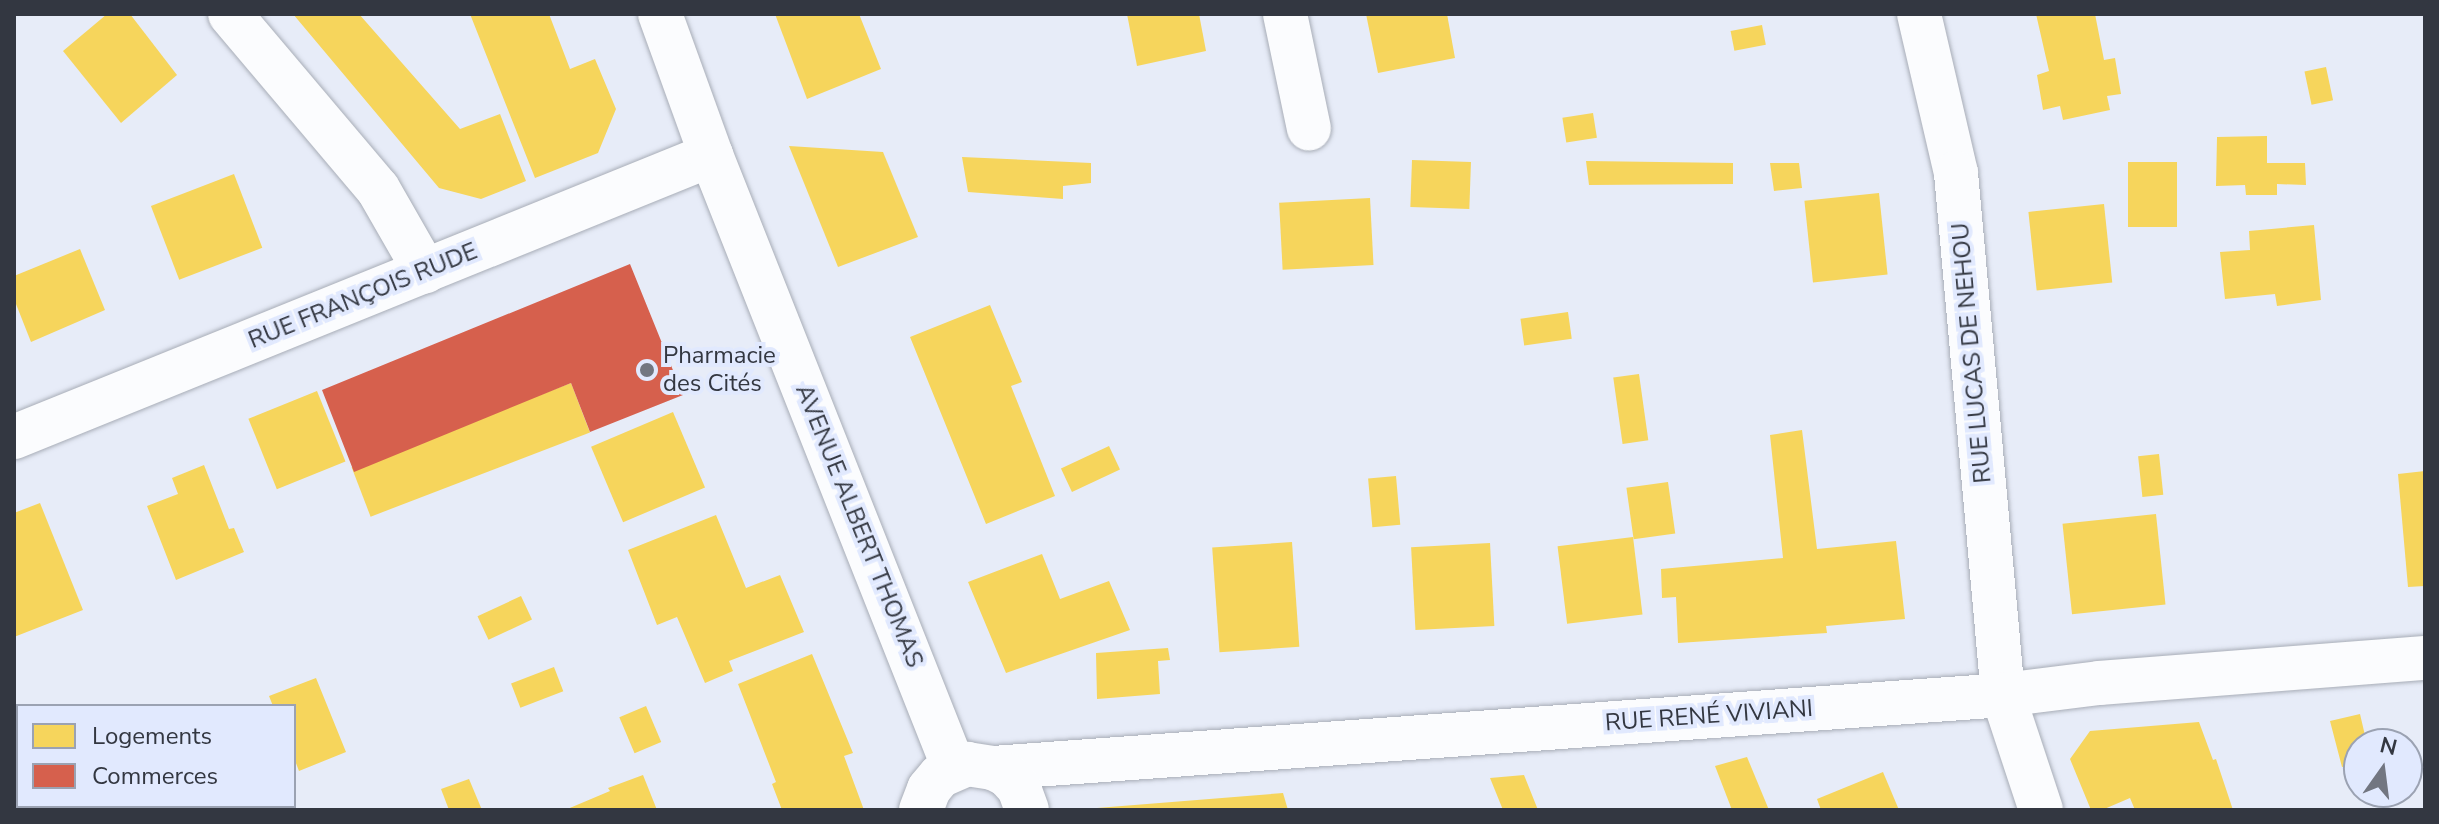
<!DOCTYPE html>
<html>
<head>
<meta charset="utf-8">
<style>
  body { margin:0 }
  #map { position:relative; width:2439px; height:824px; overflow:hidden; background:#e7ecf8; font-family:"Nunito Sans",sans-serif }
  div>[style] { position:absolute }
  .homes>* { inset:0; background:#f6d55c; transform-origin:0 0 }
  .shops>* { inset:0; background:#d6604d }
  .roads { filter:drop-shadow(0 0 2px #a8adb7) drop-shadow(0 0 2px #a8adb7) }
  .minor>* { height:44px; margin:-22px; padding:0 22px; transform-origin:22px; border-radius:22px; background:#fbfcfe }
  .primary>* { height:44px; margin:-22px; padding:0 22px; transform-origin:22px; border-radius:22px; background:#fbfcfe }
  .dots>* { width:22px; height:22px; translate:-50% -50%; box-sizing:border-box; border:4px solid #e1e9fe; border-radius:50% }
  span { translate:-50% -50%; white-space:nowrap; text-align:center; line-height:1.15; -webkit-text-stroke:8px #e1e9fe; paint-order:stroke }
  .street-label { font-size:24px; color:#333741 }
  .poi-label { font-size:24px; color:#333741 }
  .left { translate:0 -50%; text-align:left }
  .frame { position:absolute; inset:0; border:16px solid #333741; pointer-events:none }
  .legend { position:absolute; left:16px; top:704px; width:280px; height:104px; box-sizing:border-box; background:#e1e9fe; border:2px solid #9ba2b2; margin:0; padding:10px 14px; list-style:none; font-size:24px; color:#333741 }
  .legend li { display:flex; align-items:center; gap:16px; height:40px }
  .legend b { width:40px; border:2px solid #9ba2b2 }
  .north { position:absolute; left:2343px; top:728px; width:80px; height:80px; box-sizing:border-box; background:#e1e9fe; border:2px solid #9ba2b2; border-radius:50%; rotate:14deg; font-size:22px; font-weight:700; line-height:32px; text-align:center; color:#333741 }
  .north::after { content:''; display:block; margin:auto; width:28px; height:36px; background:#727681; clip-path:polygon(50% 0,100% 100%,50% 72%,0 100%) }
</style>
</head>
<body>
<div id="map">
  <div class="homes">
    <div style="clip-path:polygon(107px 14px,130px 14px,177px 75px,121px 123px,63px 51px)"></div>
    <div style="clip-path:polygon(293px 14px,359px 14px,460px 129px,500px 114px,526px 181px,481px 199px,439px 188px)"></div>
    <div style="clip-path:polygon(470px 14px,549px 14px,570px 69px,595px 59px,616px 109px,598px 153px,535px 178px)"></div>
    <div style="clip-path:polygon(775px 14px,859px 14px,881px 69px,807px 99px)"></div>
    <div style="clip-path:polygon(1127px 14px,1199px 14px,1206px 51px,1137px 66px)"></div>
    <div style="clip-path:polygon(1366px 14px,1447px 14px,1455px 58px,1378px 73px)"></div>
    <div style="clip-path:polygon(2036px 14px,2095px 14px,2104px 60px,2115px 58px,2121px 94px,2107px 96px,2110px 110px,2063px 120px,2060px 106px,2043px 110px,2037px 75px,2049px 71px)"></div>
    <div style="left:1762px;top:25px;width:20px;height:32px;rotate:79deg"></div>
    <div style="left:2326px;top:67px;width:34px;height:22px;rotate:78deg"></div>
    <div style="left:1593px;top:113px;width:25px;height:31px;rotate:81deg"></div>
    <div style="clip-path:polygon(2267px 136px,2267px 163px,2305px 163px,2306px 185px,2277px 184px,2277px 195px,2246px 195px,2245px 185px,2216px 186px,2217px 137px)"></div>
    <div style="clip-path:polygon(789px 146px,883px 152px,918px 237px,838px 267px)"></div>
    <div style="clip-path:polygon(962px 157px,1091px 163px,1091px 183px,1063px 186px,1063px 199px,968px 192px)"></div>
    <div style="left:1412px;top:160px;width:59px;height:47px;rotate:2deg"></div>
    <div style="clip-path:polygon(1586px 161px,1733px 163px,1733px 184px,1589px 185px)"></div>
    <div style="left:2128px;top:162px;width:49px;height:65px"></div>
    <div style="clip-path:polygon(1770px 163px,1799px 163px,1802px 188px,1774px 191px)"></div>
    <div style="left:234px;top:174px;width:79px;height:89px;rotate:69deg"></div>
    <div style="left:1879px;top:193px;width:82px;height:75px;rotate:84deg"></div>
    <div style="left:1370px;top:198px;width:67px;height:91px;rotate:87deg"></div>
    <div style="left:2104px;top:204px;width:79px;height:76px;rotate:84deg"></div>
    <div style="clip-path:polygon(2314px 225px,2321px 300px,2277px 306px,2275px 294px,2225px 299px,2220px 252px,2250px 250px,2249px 231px)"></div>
    <div style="clip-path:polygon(80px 249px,105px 310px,31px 342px,14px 299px,14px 276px)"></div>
    <div style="clip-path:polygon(990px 305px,1022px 382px,1011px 386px,1055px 496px,986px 524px,910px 337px)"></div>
    <div style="left:1568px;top:312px;width:27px;height:48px;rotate:82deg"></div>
    <div style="left:1639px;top:374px;width:67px;height:26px;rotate:82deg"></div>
    <div style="left:571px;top:383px;width:53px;height:235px;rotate:69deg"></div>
    <div style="left:317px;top:391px;width:76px;height:74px;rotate:68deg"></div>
    <div style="left:673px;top:412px;width:82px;height:89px;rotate:67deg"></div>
    <div style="clip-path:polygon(1802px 430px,1817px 549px,1896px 541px,1905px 619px,1826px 626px,1827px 633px,1678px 643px,1676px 597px,1662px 598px,1661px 569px,1783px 558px,1770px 435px)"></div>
    <div style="left:1109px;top:446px;width:26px;height:53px;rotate:65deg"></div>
    <div style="left:2159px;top:454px;width:41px;height:21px;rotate:84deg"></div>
    <div style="clip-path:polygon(204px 465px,229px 529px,234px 528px,244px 552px,176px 580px,147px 506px,178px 494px,172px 478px)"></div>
    <div style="clip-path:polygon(2425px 471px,2425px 586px,2408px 587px,2398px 474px)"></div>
    <div style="left:1396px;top:476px;width:49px;height:28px;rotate:85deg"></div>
    <div style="left:1668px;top:482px;width:52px;height:42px;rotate:82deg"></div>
    <div style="clip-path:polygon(40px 503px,83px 610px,14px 637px,14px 513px)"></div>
    <div style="left:2156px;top:514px;width:91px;height:94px;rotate:84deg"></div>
    <div style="clip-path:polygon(716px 515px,746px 588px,780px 575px,804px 632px,729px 661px,733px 671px,705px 683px,677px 617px,657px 625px,628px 550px)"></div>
    <div style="left:1633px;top:537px;width:78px;height:76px;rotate:83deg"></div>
    <div style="left:1292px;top:542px;width:105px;height:80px;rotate:86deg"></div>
    <div style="left:1490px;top:543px;width:83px;height:79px;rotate:87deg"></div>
    <div style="clip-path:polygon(1042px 554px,1060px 599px,1109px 581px,1130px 630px,1006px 673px,968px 582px)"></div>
    <div style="left:521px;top:596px;width:26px;height:48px;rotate:65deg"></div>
    <div style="clip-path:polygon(1168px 648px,1170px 660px,1158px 661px,1160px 694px,1097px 699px,1096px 653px)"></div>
    <div style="clip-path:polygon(812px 654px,853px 753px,844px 756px,864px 810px,782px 810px,772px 784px,776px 782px,738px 684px)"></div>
    <div style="left:554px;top:667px;width:26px;height:46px;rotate:69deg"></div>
    <div style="clip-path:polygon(316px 678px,346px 752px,299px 771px,294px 758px,294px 706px,273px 706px,269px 696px)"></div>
    <div style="left:646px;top:706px;width:39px;height:29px;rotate:67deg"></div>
    <div style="clip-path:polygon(2360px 714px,2367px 744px,2359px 744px,2359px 764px,2342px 767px,2330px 721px)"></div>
    <div style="clip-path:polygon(2199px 722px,2213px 760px,2216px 759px,2233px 810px,2135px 810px,2130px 798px,2102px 810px,2091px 810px,2070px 759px,2090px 731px)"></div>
    <div style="clip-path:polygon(1747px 757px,1769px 810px,1732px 810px,1715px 766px)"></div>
    <div style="clip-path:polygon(1883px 772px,1899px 810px,1821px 810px,1817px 799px)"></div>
    <div style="clip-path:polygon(643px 775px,657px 810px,565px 810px,610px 791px,608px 788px)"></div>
    <div style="clip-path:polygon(1524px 775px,1538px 810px,1503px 810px,1490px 778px)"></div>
    <div style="clip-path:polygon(469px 779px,482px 810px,449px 810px,441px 789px)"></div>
    <div style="clip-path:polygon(1283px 793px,1288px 810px,1097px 810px,1097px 808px)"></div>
  </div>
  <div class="shops">
    <div style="clip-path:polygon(630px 264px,683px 395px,590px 432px,571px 383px,354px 472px,322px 390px)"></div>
  </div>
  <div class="roads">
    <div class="minor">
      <div style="left:230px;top:14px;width:229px;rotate:49.8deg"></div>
      <div style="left:378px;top:189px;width:95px;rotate:60.2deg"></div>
      <div style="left:1285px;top:14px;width:117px;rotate:78.2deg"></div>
      <div style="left:1919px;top:14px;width:163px;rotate:76.9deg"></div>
      <div style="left:1956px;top:173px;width:524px;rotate:84.86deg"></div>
      <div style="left:2003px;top:695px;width:121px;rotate:71.7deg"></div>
      <div style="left:14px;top:437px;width:752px;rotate:-22.03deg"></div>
      <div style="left:993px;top:768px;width:1013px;rotate:-4.13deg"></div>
      <div style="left:2003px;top:695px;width:97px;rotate:-7.1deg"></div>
      <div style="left:2099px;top:683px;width:327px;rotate:-4.4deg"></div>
    </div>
    <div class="primary">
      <div style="left:660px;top:14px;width:150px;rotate:70.1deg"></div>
      <div style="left:711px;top:155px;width:659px;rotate:68.38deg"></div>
      <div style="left:921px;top:810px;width:22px;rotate:-69deg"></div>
      <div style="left:929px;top:789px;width:17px;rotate:-50deg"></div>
      <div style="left:940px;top:776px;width:30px;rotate:-24deg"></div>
      <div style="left:967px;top:764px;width:26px;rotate:9deg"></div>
      <div style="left:993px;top:768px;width:16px;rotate:27deg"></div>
      <div style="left:1007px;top:775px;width:18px;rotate:47deg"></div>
      <div style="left:1019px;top:788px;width:23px;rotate:70deg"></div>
    </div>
  </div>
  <div class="dots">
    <div style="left:647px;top:370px;background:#727681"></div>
  </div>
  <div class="street-label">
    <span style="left:363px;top:296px;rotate:-22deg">RUE FRANÇOIS RUDE</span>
    <span style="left:1972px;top:353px;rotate:-95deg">RUE LUCAS DE NEHOU</span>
    <span style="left:859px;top:526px;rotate:68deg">AVENUE ALBERT THOMAS</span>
    <span style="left:1709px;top:716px;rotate:-4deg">RUE RENÉ VIVIANI</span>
  </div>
  <div class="poi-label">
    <span class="left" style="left:663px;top:370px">Pharmacie<br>des Cités</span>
  </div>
  <div class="frame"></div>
  <ul class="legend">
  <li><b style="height:22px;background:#f6d55c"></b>Logements</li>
  <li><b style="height:22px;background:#d6604d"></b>Commerces</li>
  </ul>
  <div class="north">N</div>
</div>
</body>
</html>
